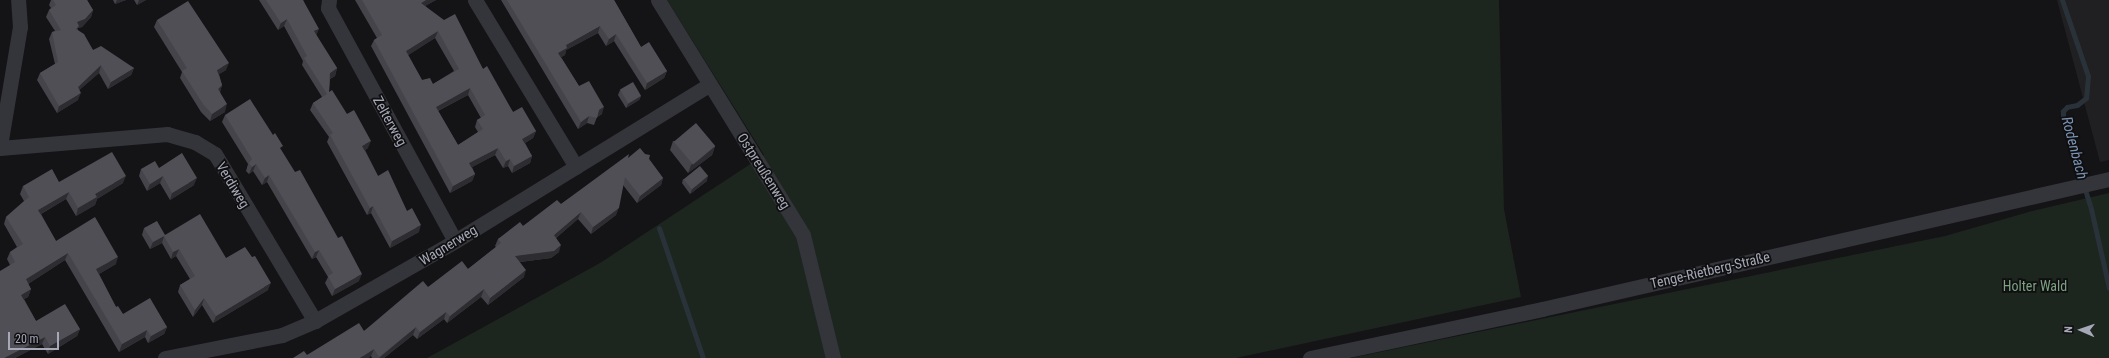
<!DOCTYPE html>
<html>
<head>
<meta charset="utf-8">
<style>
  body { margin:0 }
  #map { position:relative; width:2109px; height:358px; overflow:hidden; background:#141315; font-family:"Roboto Condensed",sans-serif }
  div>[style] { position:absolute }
  .built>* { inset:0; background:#201f22 }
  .green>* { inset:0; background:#1d251f }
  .stream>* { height:5px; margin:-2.5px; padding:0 2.5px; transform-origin:2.5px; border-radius:2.5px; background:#293139 }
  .street>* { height:15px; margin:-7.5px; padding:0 7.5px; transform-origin:7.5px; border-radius:7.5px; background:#34353a }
  .wall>* { inset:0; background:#45444a }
  .shaded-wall>* { inset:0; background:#2d2c30 }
  .building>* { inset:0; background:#504f56; transform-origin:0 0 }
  span { translate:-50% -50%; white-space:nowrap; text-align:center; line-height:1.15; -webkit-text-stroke:3.5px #0f0e10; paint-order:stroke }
  .street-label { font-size:14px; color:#a5a8b6 }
  .park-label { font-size:14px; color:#7ba281 }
  .water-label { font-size:15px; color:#7a93b2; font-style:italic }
  .north { position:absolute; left:2061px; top:310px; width:40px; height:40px; -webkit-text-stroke:3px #0f0e10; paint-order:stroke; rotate:272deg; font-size:11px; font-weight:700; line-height:16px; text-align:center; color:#a5a8b6 }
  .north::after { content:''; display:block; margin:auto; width:14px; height:18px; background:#a5a8b6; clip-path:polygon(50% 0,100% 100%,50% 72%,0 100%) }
  .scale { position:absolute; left:8px; top:332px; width:51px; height:18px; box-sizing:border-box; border:2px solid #a5a8b6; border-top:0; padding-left:5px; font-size:12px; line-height:14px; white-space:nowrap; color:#a5a8b6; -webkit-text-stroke:3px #0f0e10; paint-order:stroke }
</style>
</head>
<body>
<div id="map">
  <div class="built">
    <div style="clip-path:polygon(2057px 0,2109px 0,2109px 160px,2100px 162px)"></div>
  </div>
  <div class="green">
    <div style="clip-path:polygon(667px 0,1499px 0,1504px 209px,1521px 297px,1236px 358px,427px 358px,600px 263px,764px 155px)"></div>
    <div style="clip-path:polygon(2109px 193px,2109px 358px,1351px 358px,1945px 236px,2032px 211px)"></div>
  </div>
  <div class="stream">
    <div style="left:2062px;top:0;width:80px;rotate:71.1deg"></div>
    <div style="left:2088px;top:76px;width:22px;rotate:95deg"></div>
    <div style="left:2086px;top:98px;width:11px;rotate:142deg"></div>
    <div style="left:2077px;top:105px;width:10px;rotate:169deg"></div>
    <div style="left:2067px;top:107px;width:6px;rotate:135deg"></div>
    <div style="left:2063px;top:111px;width:8px;rotate:90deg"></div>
    <div style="left:2063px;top:119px;width:94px;rotate:72.7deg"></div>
    <div style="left:2091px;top:209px;width:81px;rotate:77.2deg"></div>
    <div style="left:659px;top:228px;width:137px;rotate:71.3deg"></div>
  </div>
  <div class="street">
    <div style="left:329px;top:0;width:8px;rotate:97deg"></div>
    <div style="left:328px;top:8px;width:265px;rotate:61.4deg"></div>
    <div style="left:475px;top:0;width:195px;rotate:58.8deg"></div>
    <div style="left:658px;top:0;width:276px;rotate:58.3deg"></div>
    <div style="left:803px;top:235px;width:127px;rotate:76.3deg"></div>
    <div style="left:0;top:146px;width:121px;rotate:-80.5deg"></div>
    <div style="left:20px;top:27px;width:27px;rotate:-94deg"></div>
    <div style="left:0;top:148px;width:168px;rotate:-4.8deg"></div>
    <div style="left:167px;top:134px;width:29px;rotate:16deg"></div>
    <div style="left:195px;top:142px;width:23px;rotate:31deg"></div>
    <div style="left:215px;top:154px;width:195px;rotate:59.1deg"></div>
    <div style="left:165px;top:358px;width:119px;rotate:-11.1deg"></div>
    <div style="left:282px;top:335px;width:36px;rotate:-23deg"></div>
    <div style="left:315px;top:321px;width:161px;rotate:-29.7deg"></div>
    <div style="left:455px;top:241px;width:299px;rotate:-31.6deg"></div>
    <div style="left:1310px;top:358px;width:237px;rotate:-11.9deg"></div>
    <div style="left:1542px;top:309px;width:582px;rotate:-12.91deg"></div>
  </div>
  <div class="wall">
    <div style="clip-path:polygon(51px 0,87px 0,93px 10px,91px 17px,82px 27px,78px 28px,78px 30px,93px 50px,134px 68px,131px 75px,108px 89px,99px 73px,79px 90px,78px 100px,57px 113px,37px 80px,40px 73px,55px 64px,49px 39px,52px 32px,55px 31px,46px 17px,49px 10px,51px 8px,49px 5px)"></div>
    <div style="clip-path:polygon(113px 0,126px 0,115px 4px)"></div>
    <div style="clip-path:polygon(134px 0,146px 0,137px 5px)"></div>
    <div style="clip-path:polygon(259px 0,303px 0,316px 35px,337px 68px,335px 76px,330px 79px,329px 92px,368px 148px,365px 150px,378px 176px,407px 211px,419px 232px,390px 248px,371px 213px,367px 215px,327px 142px,329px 137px,310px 110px,313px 103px,322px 97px,302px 65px,303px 61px,284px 26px,278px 30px)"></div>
    <div style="clip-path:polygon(evenodd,355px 0,436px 0,425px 6px,483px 69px,513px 112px,536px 131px,533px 138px,525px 143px,532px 156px,530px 163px,512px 173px,508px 166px,503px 168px,495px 155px,472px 167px,475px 174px,472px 181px,450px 193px,371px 46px,374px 40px,377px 38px,355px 0,435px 38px,454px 71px,433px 84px,422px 80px,408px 55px,435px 38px,355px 0,468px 95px,481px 118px,477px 120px,475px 127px,478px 132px,458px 145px,438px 111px,468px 95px)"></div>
    <div style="clip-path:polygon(501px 0,614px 0,641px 47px,667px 71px,664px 78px,645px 90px,614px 41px,606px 46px,598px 33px,566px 50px,565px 55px,561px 57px,579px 86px,602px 114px,597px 117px,594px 125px,587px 123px,578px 129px)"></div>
    <div style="clip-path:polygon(157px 20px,226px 70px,219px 74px,222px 85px,220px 92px,225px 112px,210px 121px,201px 112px,180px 78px,182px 72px,154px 27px)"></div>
    <div style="clip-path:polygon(620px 90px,641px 96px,639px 100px,626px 108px,618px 95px)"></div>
    <div style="clip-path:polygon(225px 115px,281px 150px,359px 281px,332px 296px,325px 283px,328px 277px,316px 257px,312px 259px,267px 182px,262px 185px,253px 171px,249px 174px,246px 171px,248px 164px,222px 122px)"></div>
    <div style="clip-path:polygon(673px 141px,715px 146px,712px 155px,688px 173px,670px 150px)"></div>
    <div style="clip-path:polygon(628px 158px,649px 159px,663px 178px,661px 185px,637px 203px,623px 185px,616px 215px,591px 234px,578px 219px,556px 238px,559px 252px,551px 258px,520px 262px,524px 277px,488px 305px,481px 297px,447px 323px,444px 319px,417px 339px,413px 335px,384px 358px,372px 358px,371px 356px,307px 355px,364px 331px,428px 287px,468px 269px,496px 247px,495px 246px,498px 239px,523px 226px,561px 204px)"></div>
    <div style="clip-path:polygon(159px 168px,194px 185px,170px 200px,160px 183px,147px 191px,139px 176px,141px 169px)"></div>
    <div style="clip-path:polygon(683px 179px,707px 181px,690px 194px,682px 183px)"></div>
    <div style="clip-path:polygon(59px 182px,123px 183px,97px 199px,95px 205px,76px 216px,66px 199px,41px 214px,56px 241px,116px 264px,99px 274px,116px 307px,123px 314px,167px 327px,164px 334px,148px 343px,145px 337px,119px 352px,65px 260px,28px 284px,31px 289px,28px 297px,24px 299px,36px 321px,80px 329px,77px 336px,48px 354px,42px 344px,15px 358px,0 358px,10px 265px,7px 259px,10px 252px,17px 247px,4px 224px,6px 217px,24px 201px,20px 194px,23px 186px)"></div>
    <div style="clip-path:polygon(144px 228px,165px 235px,226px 258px,268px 290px,213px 323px,202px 305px,193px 317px,178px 292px,180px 285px,190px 279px,176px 256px,171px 259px,162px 243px,150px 249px,142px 235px)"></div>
  </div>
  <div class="shaded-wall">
    <div style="clip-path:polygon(117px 0,126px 0,115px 4px)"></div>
    <div style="clip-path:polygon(139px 0,146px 0,137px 5px)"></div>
    <div style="clip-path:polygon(426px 0,436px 0,418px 10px,421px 3px)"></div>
    <div style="clip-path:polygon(93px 10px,91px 17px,82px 27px,78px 28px,76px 33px,77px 22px)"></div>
    <div style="clip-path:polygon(287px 19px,284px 26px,278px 30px,281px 23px)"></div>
    <div style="clip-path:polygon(600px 26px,598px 33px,566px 50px,565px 55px,556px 60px,558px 53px,566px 45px)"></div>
    <div style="clip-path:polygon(319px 29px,316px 36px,314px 31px)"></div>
    <div style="clip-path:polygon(438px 31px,435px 38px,404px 58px,406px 51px)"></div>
    <div style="clip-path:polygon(616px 34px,614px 41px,606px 46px,609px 39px)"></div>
    <div style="clip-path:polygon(229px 63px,226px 70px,214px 77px,217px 70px)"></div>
    <div style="clip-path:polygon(101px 65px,99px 73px,75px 94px,78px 87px)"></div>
    <div style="clip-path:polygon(134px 68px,131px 75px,108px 89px,111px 82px)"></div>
    <div style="clip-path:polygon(337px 68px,335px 76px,327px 80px,330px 73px)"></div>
    <div style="clip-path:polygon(667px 71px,664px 78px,645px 90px,647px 83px)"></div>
    <div style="clip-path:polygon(222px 85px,220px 92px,218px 89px)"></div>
    <div style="clip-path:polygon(470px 88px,468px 95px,433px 113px,436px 107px)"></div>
    <div style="clip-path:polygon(81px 93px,78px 100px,57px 113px,59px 106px)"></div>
    <div style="clip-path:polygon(641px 96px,639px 100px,626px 108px,628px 104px)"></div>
    <div style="clip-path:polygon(227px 104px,225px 112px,210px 121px,212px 114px)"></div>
    <div style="clip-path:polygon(604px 107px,602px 114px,596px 117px,599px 110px)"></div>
    <div style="clip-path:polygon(589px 116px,587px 123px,578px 129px,581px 122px)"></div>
    <div style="clip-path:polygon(536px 131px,533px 138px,520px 146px,522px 139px)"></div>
    <div style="clip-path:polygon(371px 141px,368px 148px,360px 153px,362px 146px)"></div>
    <div style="clip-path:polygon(715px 146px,712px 155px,688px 173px,691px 165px)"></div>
    <div style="clip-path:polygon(498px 148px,495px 155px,467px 170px,469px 163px)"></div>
    <div style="clip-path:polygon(532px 156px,530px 163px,512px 173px,514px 166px)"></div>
    <div style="clip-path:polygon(510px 159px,508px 166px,503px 168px,506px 161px)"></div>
    <div style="clip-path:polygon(256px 164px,253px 171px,249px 174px,252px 167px)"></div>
    <div style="clip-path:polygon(475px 174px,472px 181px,450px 193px,453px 186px)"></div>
    <div style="clip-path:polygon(269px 175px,267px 182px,262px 185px,265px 178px)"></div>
    <div style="clip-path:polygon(126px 176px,123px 183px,97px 199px,95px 205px,76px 216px,78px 208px,95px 194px)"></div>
    <div style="clip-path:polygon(163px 176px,160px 183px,147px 191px,150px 184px)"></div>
    <div style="clip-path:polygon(708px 176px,707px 181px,690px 194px,692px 189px)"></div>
    <div style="clip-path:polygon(197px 178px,194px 185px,170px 200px,172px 193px)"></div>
    <div style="clip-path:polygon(663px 178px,661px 185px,637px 203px,640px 196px)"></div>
    <div style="clip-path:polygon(69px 192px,66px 199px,35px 217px,38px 210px)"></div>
    <div style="clip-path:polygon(373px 206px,371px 213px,367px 215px,370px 208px)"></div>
    <div style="clip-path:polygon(619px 208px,616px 215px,591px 234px,593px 227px)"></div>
    <div style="clip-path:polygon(581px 212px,578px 219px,551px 242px,554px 235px)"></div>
    <div style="clip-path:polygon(421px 225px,419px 232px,390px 248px,392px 241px)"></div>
    <div style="clip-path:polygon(164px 236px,162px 243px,150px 249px,153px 242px)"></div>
    <div style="clip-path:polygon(561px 245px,559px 252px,551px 258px,512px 263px,515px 256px)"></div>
    <div style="clip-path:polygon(179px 249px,176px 256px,171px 259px,173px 252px)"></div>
    <div style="clip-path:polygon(319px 250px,316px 257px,312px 259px,315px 252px)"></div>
    <div style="clip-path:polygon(68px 253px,65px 260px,23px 287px,26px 279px)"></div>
    <div style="clip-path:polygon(118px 257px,116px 264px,94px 277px,96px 269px)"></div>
    <div style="clip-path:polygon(526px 270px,524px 277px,488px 305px,490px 298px)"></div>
    <div style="clip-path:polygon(362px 274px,359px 281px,332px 296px,335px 289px)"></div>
    <div style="clip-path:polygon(271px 283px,268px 290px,213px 323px,216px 316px)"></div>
    <div style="clip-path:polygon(31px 289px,28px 297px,19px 302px,21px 295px)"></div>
    <div style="clip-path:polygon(484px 289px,481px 297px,447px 323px,450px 316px)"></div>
    <div style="clip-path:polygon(204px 298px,202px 305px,193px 317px,195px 310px)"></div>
    <div style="clip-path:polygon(446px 312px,444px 319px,417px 339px,420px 332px)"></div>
    <div style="clip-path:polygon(167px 327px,164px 334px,148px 343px,151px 336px)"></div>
    <div style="clip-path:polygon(416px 327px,413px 335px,384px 358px,379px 358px)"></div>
    <div style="clip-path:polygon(80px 329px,77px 336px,48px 354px,50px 346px)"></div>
    <div style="clip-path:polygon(147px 330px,145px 337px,119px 352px,122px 344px)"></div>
    <div style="clip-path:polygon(45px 337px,42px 344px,15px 358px,4px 358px)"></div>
    <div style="clip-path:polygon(374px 349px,371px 356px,369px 358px,360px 358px)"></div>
  </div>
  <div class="building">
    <div style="clip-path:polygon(53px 0,87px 0,93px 10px,85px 19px,77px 22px,79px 26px,76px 29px,84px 34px,93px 50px,101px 46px,134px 68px,111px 82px,101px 65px,78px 87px,81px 93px,59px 106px,40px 73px,58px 62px,52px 32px,61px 30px,49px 10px,56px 5px)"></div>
    <div style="clip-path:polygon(266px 0,303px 0,319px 29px,314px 31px,337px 68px,330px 73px,329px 92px,332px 90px,347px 114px,354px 110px,371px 141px,362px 146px,378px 176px,388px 170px,407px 211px,412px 208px,421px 225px,392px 241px,373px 206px,370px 208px,330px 135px,333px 133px,313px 103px,327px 94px,304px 58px,307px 56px,287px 19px,281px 23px)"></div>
    <div style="clip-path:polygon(evenodd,362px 0,426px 0,421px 3px,444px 20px,455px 14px,483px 69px,487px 66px,513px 112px,522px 107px,536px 131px,522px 139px,532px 156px,514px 166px,510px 159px,506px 161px,498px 148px,469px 163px,475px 174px,453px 186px,374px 40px,382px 35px,362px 0,438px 31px,459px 69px,433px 84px,430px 78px,422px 80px,406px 51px,438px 31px,362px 0,470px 88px,485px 115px,477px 120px,483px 129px,458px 145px,436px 107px,470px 88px)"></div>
    <div style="clip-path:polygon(507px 0,614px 0,641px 47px,649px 42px,667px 71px,647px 83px,616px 34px,609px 39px,600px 26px,566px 45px,567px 48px,558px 53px,579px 86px,589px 81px,604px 107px,599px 110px,597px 118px,589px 116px,581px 122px)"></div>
    <div style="clip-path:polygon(188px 1px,229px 63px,217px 70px,222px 85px,218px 89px,227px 104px,212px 114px,203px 104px,182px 71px,187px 68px,157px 20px)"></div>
    <div style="left:633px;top:82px;width:16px;height:15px;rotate:60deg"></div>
    <div style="clip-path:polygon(250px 99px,273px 135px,275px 133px,283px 146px,280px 148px,295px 172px,300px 170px,338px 238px,342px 236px,362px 274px,335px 289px,328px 276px,333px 273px,319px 250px,315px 252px,269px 175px,265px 178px,256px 164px,252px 167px,249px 163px,252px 159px,225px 115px)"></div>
    <div style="left:696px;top:123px;width:30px;height:29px;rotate:50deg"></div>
    <div style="clip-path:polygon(640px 148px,645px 154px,650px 155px,649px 159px,663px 178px,640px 196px,625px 177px,619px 208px,593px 227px,581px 212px,554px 235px,561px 245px,554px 251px,515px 256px,526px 270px,490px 298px,484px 289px,450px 316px,446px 312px,420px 332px,416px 327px,379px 357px,374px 349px,360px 358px,293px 358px,304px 351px,307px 355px,359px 323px,364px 331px,423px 281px,428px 287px,462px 261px,468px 269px,501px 243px,498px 239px,520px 222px,523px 226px,557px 200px,561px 204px,629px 154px,628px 158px)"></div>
    <div style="clip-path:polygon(112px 152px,126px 176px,95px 194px,97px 197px,78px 208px,69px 192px,38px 210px,56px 241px,95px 217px,118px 257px,96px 269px,116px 307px,118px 306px,123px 314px,150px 298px,167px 327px,151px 336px,147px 330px,122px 344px,68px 253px,26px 279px,31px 289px,21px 295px,36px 321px,65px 304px,80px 329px,50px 346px,45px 337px,4px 358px,0 358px,0 271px,15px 262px,10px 252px,23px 244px,6px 217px,29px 197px,23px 186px,52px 169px,59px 182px)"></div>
    <div style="clip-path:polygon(182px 153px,197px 178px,172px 193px,163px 176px,150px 184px,141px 169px,155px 161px,159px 168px)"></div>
    <div style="left:700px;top:166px;width:13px;height:21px;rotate:51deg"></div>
    <div style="clip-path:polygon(200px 214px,226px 258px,245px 247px,252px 257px,255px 256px,271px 283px,216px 316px,204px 298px,195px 310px,180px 285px,195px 276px,179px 249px,173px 252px,164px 236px,153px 242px,144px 228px,157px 221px,165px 235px)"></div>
  </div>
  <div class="street-label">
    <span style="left:390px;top:121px;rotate:61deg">Zelterweg</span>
    <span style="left:764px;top:171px;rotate:58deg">Ostpreußenweg</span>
    <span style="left:233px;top:185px;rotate:59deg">Verdiweg</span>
    <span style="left:448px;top:245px;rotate:-31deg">Wagnerweg</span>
    <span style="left:1710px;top:270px;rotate:-13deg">Tenge-Rietberg-Straße</span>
  </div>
  <div class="park-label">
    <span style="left:2035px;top:286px">Holter Wald</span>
  </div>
  <div class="water-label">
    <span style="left:2074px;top:148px;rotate:75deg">Rodenbach</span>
  </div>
  <div class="north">N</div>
  <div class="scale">20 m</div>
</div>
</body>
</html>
